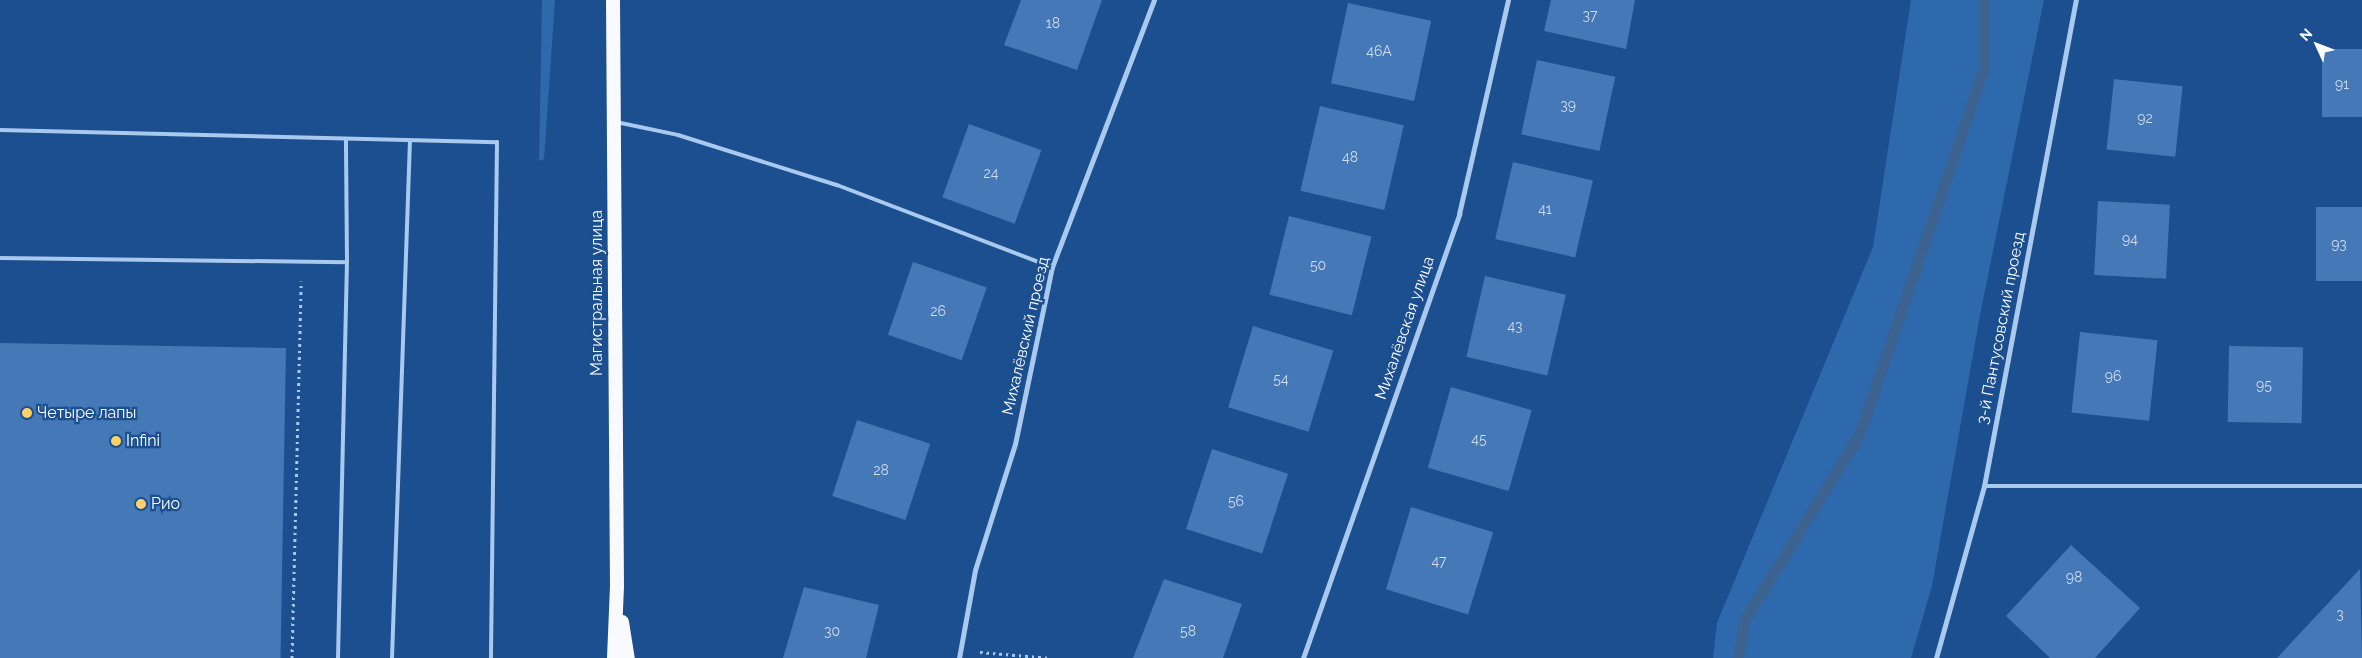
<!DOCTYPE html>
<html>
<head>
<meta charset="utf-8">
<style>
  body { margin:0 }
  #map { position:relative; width:2362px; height:658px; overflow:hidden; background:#1b4f8f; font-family:Raleway,sans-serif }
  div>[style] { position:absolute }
  .green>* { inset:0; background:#2e69ad }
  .stream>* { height:11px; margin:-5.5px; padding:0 5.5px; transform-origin:5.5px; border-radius:5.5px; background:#3c6290 }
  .building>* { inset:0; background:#4478b7; transform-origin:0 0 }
  .path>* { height:3px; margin-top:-1.5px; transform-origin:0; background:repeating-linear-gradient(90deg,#a9c9ee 0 2.5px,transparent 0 6.5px) }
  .service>* { height:4px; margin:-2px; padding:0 2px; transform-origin:2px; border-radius:2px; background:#a9c9ee }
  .minor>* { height:5px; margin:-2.5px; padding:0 2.5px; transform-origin:2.5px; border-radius:2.5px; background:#a9c9ee }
  .trunk>* { height:14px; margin:-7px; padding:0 7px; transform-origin:7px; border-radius:7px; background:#f8faff }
  .dots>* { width:14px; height:14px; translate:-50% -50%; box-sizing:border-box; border:2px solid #1b4f8f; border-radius:50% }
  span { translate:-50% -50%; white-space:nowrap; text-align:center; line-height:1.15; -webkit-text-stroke:4.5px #1b4f8f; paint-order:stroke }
  .number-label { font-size:14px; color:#d0dded }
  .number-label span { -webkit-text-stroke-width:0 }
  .street-label { font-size:16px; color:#fff }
  .poi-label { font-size:16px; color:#fff }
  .left { translate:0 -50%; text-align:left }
  .north { position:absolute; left:2292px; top:20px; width:50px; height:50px; -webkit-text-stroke:4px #1b4f8f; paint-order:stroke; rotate:313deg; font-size:14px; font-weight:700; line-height:20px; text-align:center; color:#fff }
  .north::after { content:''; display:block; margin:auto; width:18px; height:22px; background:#fff; clip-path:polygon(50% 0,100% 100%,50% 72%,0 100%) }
</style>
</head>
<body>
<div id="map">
  <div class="green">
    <div style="clip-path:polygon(542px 0,555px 0,544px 159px,539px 161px)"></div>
    <div style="clip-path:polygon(1911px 0,2044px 0,1980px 315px,1932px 586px,1911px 658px,1713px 658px,1717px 623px,1873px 247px)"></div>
  </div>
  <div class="stream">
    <div style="left:1738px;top:658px;width:40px;rotate:-80deg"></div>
    <div style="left:1745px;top:619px;width:216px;rotate:-58.2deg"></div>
    <div style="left:1859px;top:435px;width:388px;rotate:-71.2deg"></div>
    <div style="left:1984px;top:68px;width:68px;rotate:-90deg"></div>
  </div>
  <div class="building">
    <div style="clip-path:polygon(1021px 0,1102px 0,1077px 70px,1004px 45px)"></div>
    <div style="clip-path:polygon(1551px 0,1635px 0,1626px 49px,1544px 31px)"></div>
    <div style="left:1348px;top:3px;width:85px;height:82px;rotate:12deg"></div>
    <div style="left:2362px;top:49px;width:68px;height:40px;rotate:90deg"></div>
    <div style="left:1537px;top:60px;width:80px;height:76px;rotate:12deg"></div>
    <div style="left:2114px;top:79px;width:69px;height:71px;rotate:6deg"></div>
    <div style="left:1320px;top:106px;width:86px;height:87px;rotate:13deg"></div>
    <div style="left:969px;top:124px;width:77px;height:78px;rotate:20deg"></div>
    <div style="left:1513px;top:162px;width:82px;height:79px;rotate:13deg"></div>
    <div style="left:2098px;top:201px;width:72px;height:74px;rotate:3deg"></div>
    <div style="left:2362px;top:207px;width:74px;height:46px;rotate:90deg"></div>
    <div style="left:1289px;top:216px;width:85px;height:81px;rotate:14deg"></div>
    <div style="left:913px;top:262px;width:78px;height:77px;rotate:19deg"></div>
    <div style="left:1485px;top:276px;width:83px;height:83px;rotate:13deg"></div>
    <div style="left:1253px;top:326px;width:84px;height:85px;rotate:17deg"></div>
    <div style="left:2080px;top:332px;width:78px;height:81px;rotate:6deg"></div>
    <div style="left:0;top:343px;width:286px;height:315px;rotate:1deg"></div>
    <div style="left:2229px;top:346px;width:74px;height:76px;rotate:1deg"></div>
    <div style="left:1451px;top:387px;width:84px;height:84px;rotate:16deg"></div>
    <div style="left:857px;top:420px;width:77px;height:80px;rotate:18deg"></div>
    <div style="left:1212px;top:449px;width:80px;height:84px;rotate:18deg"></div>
    <div style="left:1411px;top:507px;width:86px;height:86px;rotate:17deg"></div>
    <div style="clip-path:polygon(2071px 545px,2140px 608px,2095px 658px,2050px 658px,2006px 616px)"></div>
    <div style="clip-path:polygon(2360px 569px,2362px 658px,2277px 658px)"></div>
    <div style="clip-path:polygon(1164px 579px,1242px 604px,1223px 658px,1133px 658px)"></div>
    <div style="clip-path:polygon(804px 587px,879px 605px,866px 658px,783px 658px)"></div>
  </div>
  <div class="path">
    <div style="left:980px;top:652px;width:71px;rotate:4.8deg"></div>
    <div style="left:292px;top:658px;width:377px;rotate:-88.6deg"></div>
  </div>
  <div class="service">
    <div style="left:616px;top:122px;width:63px;rotate:11.8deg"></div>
    <div style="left:678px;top:135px;width:167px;rotate:17.5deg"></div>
    <div style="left:837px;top:185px;width:230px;rotate:20.9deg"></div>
    <div style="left:0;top:130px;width:497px;rotate:1.4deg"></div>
    <div style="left:497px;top:142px;width:516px;rotate:90.67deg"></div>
    <div style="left:0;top:258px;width:347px;rotate:0.7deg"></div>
    <div style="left:347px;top:262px;width:123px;rotate:-90.5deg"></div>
    <div style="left:1984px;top:486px;width:378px"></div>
    <div style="left:338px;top:658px;width:396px;rotate:-88.7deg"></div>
    <div style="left:392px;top:658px;width:517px;rotate:-88.01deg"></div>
  </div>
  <div class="minor">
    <div style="left:959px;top:658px;width:89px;rotate:-79.7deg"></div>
    <div style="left:975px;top:570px;width:132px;rotate:-72.4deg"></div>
    <div style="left:1015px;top:444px;width:181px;rotate:-78.2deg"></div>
    <div style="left:1052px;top:267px;width:286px;rotate:-69.1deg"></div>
    <div style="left:1303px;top:658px;width:471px;rotate:-70.6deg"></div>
    <div style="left:1459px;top:214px;width:220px;rotate:-77.1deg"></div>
    <div style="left:1936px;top:658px;width:179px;rotate:-74.4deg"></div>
    <div style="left:1984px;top:486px;width:495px;rotate:-79.3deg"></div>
  </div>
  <div class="trunk">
    <div style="left:613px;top:0;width:586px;rotate:89.61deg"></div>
    <div style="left:617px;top:586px;width:72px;rotate:92.4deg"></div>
    <div style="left:622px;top:622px;width:36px;rotate:81deg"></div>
  </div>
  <div class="dots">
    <div style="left:27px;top:413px;background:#ffd166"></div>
    <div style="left:116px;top:441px;background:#ffd166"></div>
    <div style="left:141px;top:504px;background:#ffd166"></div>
  </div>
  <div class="number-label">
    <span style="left:1590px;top:15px">37</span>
    <span style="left:1053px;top:23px">18</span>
    <span style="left:1379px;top:51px">46А</span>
    <span style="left:2342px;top:84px">91</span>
    <span style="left:1568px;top:105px">39</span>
    <span style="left:2145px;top:118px">92</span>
    <span style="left:1350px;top:157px">48</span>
    <span style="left:991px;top:173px">24</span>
    <span style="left:1545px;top:209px">41</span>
    <span style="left:2130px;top:239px">94</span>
    <span style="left:2339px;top:244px">93</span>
    <span style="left:1318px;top:265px">50</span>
    <span style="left:938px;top:311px">26</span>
    <span style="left:1515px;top:326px">43</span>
    <span style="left:2113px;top:376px">96</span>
    <span style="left:1281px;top:379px">54</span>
    <span style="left:2264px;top:385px">95</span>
    <span style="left:1479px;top:439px">45</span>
    <span style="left:881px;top:470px">28</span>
    <span style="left:1236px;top:501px">56</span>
    <span style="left:1439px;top:561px">47</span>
    <span style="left:2074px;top:577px">98</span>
    <span style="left:2340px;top:614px">3</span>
    <span style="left:832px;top:631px">30</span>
    <span style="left:1188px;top:631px">58</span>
  </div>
  <div class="street-label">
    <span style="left:597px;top:293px;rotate:-90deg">Магистральная улица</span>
    <span style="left:1405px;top:328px;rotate:-71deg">Михалёвская улица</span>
    <span style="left:2001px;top:328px;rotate:-79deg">3-й Пантусовский проезд</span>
    <span style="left:1026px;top:336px;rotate:-77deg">Михалёвский проезд</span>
  </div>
  <div class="poi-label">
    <span class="left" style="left:37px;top:413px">Четыре лапы</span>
    <span class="left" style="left:126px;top:441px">Infini</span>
    <span class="left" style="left:151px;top:504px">Рио</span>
  </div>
  <div class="north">N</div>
</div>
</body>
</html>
